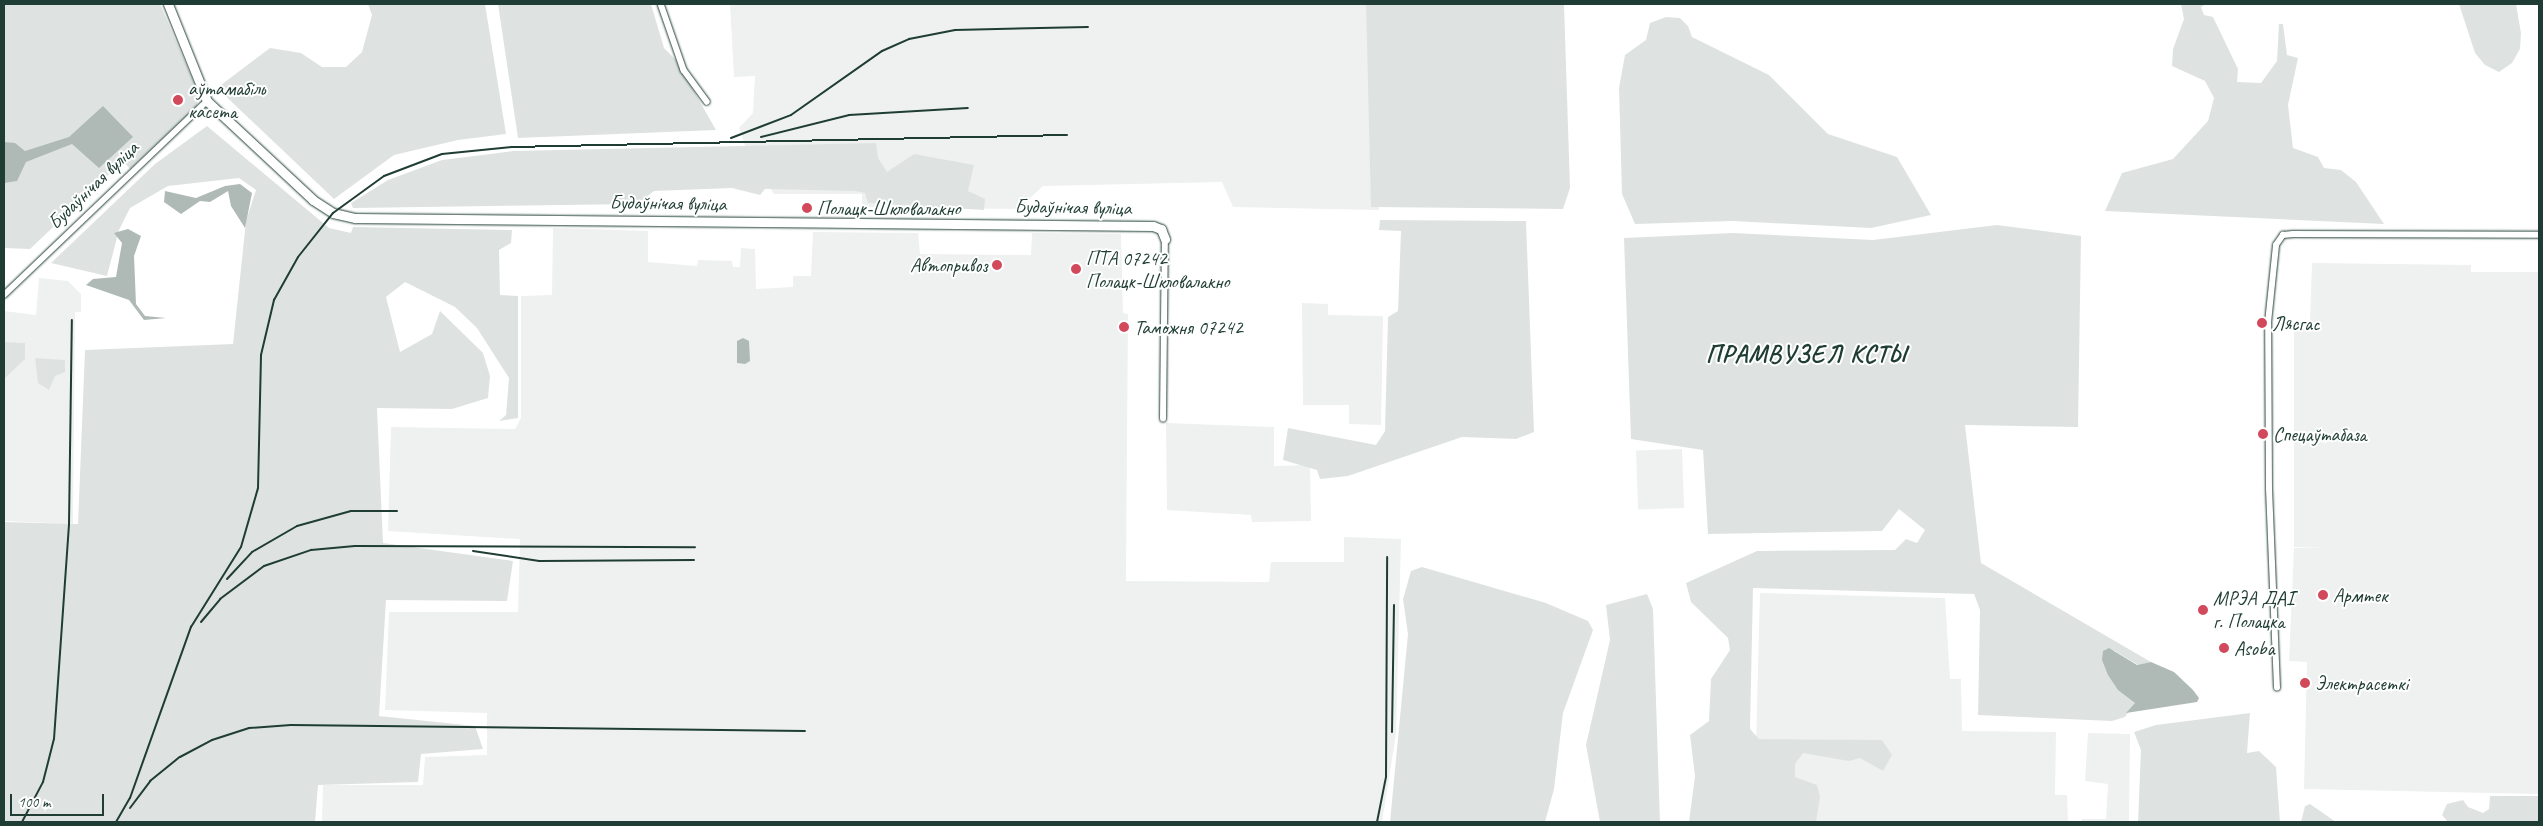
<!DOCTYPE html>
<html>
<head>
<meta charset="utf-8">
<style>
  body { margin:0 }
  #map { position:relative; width:2543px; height:826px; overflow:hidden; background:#fff; font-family:Caveat,sans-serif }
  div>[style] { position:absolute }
  .built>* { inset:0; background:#eef1f0; transform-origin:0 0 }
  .green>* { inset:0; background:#dee3e2 }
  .water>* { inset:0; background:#afbab7 }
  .roads { filter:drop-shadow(0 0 1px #1f3d34) drop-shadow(0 0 1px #1f3d34) }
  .street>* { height:5.5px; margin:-2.75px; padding:0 2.75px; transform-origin:2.75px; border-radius:2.75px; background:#fff }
  .secondary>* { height:9px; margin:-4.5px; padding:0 4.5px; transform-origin:4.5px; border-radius:4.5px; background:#fff }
  .rail>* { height:2px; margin:-1px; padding:0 1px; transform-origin:1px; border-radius:1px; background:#1f3d34 }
  .dots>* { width:14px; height:14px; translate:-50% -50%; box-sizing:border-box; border:2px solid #fff; border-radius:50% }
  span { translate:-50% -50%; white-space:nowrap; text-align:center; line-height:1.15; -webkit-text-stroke:4px #fff; paint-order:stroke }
  .poi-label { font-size:20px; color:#1f3d34 }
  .left { translate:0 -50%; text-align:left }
  .right { translate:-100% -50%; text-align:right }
  .street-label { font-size:20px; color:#1f3d34 }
  .district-label { font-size:25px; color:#1f3d34; font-weight:700; letter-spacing:1px }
  .frame { position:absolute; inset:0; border:5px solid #1f3d34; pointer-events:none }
  .scale { position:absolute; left:10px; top:794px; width:94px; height:22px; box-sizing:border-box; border:2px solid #1f3d34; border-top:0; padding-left:6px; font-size:15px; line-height:18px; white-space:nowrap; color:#1f3d34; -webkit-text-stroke:4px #fff; paint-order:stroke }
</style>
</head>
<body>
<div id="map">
  <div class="built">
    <div style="clip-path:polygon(730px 4px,1373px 4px,1379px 210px,1233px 207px,1222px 182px,1043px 186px,1018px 209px,862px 207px,862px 194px,774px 194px,748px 154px,739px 128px,753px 113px,755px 76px,734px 77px)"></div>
    <div style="clip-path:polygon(553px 228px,648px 231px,648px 262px,697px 266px,698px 260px,732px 261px,733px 267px,740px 267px,741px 248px,755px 249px,756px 289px,793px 287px,793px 276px,811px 276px,813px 232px,918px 233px,920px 254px,1031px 255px,1032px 233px,1121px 234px,1123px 313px,1128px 314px,1126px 581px,1269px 582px,1271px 562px,1344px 562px,1344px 537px,1401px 539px,1396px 734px,1382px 822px,322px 822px,323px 785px,423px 785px,425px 757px,487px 755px,487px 713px,385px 710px,389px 612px,518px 612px,520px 539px,388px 531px,391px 427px,515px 429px,521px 418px,521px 296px,552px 295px)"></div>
    <div style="clip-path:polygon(2312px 263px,2471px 265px,2471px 272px,2539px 272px,2539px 794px,2304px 789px,2307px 662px,2289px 661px,2294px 548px,2325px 548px,2294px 547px,2294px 322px,2310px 321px)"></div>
    <div style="clip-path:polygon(39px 278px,68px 281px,81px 294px,81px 312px,75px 312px,73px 524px,4px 521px,4px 311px,36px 315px)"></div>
    <div style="clip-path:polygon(1302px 303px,1328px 304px,1328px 315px,1383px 316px,1381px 425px,1349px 424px,1349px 405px,1303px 405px)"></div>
    <div style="clip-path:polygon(1166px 423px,1274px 427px,1274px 466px,1310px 465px,1311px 521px,1252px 522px,1251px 515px,1167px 510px)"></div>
    <div style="left:1682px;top:449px;width:59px;height:46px;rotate:88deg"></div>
    <div style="clip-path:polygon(1760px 593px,1945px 598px,1950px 679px,1961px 679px,1962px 731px,2056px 732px,2055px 795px,2067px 795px,2068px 822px,1754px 822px)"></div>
    <div style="clip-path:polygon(2088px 733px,2130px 734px,2129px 822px,2082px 822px,2082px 819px,2106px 819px,2108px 784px,2085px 781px)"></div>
  </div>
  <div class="green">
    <div style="clip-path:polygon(4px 4px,160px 4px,198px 92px,197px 106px,130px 169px,123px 161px,30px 249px,4px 248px)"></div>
    <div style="clip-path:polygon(368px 4px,485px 4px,506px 134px,458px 140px,394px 155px,334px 199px,217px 88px,270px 48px,301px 53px,322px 67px,346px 67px,362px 52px,372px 15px)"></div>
    <div style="clip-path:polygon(498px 4px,651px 4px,664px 48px,676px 60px,716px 130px,518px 138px)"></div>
    <div style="clip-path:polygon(1366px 4px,1564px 4px,1570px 188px,1563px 209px,1371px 207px)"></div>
    <div style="clip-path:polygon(2181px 4px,2206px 4px,2201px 7px,2204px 15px,2213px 17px,2238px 69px,2237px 82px,2261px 83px,2277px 61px,2279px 24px,2283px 24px,2287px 55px,2298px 58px,2288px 105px,2293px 148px,2318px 157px,2324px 168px,2341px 170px,2356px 182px,2384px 224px,2105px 211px,2122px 173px,2173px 159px,2208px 121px,2214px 98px,2205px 81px,2172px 66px,2173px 49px,2184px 19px)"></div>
    <div style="clip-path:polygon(2459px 4px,2516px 4px,2521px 33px,2520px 49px,2512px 63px,2499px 72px,2485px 65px,2475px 53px)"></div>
    <div style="clip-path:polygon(1666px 17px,1680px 18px,1688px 26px,1692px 37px,1769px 75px,1828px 134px,1897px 157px,1931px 215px,1871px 228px,1733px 221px,1635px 224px,1622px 194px,1619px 88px,1625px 55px,1646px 40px,1650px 23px)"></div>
    <div style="clip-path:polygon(207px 126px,329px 228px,351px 233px,353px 227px,512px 230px,511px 243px,499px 250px,500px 295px,518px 296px,518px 418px,499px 421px,506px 415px,509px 378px,477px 328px,455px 307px,405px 282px,386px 297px,400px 352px,432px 334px,440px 311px,483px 353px,490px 376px,488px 398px,452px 409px,377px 408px,383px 543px,513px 561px,507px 601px,386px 600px,379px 716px,475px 726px,483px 749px,421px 754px,418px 782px,318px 785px,315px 822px,4px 822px,4px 522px,78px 524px,85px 350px,233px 344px,246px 221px,256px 190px,239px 178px,168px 186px,130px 208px,119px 230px,107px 276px,51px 263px,155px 164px)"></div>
    <div style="clip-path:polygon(876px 143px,878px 158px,887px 172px,914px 154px,974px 165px,968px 191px,985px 199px,984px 210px,868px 203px,865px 193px,855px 191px,765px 189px,760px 195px,732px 188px,654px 191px,637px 204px,353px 208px,351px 203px,388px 180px,442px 160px,513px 151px)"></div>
    <div style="clip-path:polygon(1380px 220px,1526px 221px,1534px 432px,1516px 439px,1462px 437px,1348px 476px,1320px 479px,1317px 470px,1283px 460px,1288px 428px,1376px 445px,1385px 431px,1388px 317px,1398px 311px,1401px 231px,1379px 230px)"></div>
    <div style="clip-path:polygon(1997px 225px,2081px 236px,2078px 427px,1965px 425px,1981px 563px,2151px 662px,2138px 665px,2113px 650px,2129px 697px,2135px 703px,2125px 717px,2112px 721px,1978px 715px,1980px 610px,1974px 594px,1753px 588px,1750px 729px,1759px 739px,1882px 740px,1892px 755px,1883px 771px,1860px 758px,1849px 761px,1803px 753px,1795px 764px,1795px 777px,1817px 785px,1820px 797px,1816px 822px,1689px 822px,1695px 776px,1690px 735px,1709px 721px,1711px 679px,1730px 650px,1728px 638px,1691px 602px,1686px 583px,1757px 551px,1895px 550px,1906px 539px,1917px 543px,1925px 530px,1899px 509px,1882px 531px,1708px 534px,1703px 450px,1631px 439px,1624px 238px,1733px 233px,1873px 240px)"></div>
    <div style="clip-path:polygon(4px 342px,25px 343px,25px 359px,4px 379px)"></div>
    <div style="clip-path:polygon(35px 358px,65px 360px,65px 372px,55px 376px,49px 390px,38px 383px)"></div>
    <div style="clip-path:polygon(1422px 567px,1546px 603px,1588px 621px,1593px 630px,1563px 713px,1554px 789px,1545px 822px,1390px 822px,1408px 634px,1403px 599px,1411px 571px)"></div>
    <div style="clip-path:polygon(1647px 594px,1653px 609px,1660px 822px,1600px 822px,1586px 745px,1610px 640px,1606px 605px)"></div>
    <div style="clip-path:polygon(2250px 713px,2247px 753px,2259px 751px,2276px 767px,2280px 822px,2138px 822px,2141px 750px,2134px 732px,2156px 725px)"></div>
    <div style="clip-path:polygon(2490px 796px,2539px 796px,2539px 822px,2448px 822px,2442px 815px,2447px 804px,2463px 800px,2468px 807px,2483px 813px,2489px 809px)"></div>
    <div style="clip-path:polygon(2310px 804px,2336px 822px,2301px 822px,2305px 806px)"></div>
  </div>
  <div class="water">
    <div style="clip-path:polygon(103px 106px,133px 137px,99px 168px,72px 144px,26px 162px,17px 181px,4px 183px,4px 142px,15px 143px,25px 151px,69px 137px)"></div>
    <div style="clip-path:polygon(240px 184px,252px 193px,245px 228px,231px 206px,228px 191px,210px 202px,200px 201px,181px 214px,164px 202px,165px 191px,196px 198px,225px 186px)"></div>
    <div style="clip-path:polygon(128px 229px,141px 236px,134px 256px,136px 304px,145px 316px,166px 318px,144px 320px,129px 300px,86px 285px,93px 279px,116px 277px,122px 243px,114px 233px)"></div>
    <div style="clip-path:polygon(743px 338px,749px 341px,750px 361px,745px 364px,737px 363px,737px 341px)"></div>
    <div style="clip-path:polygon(2109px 648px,2137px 665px,2151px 662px,2174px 672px,2193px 690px,2199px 698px,2197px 702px,2126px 713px,2135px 703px,2118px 690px,2108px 675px,2102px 660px,2103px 651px)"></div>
  </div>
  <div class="roads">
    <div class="street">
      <div style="left:661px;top:4px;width:70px;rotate:70.8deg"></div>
      <div style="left:684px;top:70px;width:39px;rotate:54deg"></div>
      <div style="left:4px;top:295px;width:281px;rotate:-43.7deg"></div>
      <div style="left:1163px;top:419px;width:180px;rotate:-89.4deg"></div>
      <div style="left:2277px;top:688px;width:199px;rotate:-92.3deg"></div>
      <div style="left:2269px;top:489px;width:166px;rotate:-90.3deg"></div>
      <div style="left:2268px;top:323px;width:78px;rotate:-84.1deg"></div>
      <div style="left:2276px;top:245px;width:12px;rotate:-55deg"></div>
      <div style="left:2283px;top:235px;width:10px;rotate:-6deg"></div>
      <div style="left:2293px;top:234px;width:246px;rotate:0.2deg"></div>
    </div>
    <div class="secondary">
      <div style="left:168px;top:4px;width:105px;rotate:68.1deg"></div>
      <div style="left:207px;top:101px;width:145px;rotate:43deg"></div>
      <div style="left:313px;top:200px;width:24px;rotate:33deg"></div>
      <div style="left:333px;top:213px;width:23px;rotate:13deg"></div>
      <div style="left:355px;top:218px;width:798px;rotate:0.57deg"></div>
      <div style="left:1153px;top:226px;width:9px;rotate:21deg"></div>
      <div style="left:1161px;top:229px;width:11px;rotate:68deg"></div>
    </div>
  </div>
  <div class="rail">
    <div style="left:761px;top:137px;width:91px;rotate:-14deg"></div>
    <div style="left:849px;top:115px;width:119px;rotate:-3.4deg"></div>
    <div style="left:731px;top:138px;width:64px;rotate:-21deg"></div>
    <div style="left:791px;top:115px;width:111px;rotate:-35.1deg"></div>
    <div style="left:882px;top:51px;width:30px;rotate:-24deg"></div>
    <div style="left:909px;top:39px;width:47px;rotate:-11.1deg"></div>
    <div style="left:955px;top:30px;width:133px;rotate:-1.3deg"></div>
    <div style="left:473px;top:551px;width:67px;rotate:8.6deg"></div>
    <div style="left:539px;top:561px;width:155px;rotate:-0.4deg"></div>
    <div style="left:227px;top:579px;width:37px;rotate:-47deg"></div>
    <div style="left:252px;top:552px;width:52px;rotate:-30deg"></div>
    <div style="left:297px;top:526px;width:56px;rotate:-15.5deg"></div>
    <div style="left:351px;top:511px;width:46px"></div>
    <div style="left:201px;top:622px;width:30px;rotate:-50deg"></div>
    <div style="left:220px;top:599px;width:55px;rotate:-36.9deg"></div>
    <div style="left:264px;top:566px;width:50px;rotate:-18.8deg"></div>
    <div style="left:311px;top:550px;width:44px;rotate:-5.2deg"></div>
    <div style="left:355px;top:546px;width:340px;rotate:0.2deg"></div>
    <div style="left:1392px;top:732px;width:127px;rotate:-89.1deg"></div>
    <div style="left:130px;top:808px;width:34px;rotate:-53deg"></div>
    <div style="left:150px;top:781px;width:38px;rotate:-39deg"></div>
    <div style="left:180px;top:757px;width:36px;rotate:-28deg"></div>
    <div style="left:212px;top:740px;width:39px;rotate:-18deg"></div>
    <div style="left:249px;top:728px;width:42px;rotate:-4.1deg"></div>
    <div style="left:291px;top:725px;width:514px;rotate:0.67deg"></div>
    <div style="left:22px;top:822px;width:45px;rotate:-62.3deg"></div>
    <div style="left:43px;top:782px;width:44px;rotate:-75.7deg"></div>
    <div style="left:54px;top:739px;width:216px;rotate:-86deg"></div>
    <div style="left:69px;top:524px;width:204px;rotate:-89.2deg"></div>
    <div style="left:116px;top:822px;width:28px;rotate:-60deg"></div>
    <div style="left:130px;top:798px;width:182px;rotate:-70.4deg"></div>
    <div style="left:191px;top:627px;width:94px;rotate:-58deg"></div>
    <div style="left:241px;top:547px;width:61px;rotate:-73.9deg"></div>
    <div style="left:258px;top:488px;width:133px;rotate:-88.7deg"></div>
    <div style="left:261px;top:355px;width:57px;rotate:-76.7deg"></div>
    <div style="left:274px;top:300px;width:49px;rotate:-60.8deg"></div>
    <div style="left:298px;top:257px;width:56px;rotate:-51.5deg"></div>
    <div style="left:333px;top:213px;width:63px;rotate:-36deg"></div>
    <div style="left:384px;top:176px;width:62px;rotate:-20.8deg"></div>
    <div style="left:442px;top:154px;width:70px;rotate:-5.7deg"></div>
    <div style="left:512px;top:147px;width:555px;rotate:-1.24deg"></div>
    <div style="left:1377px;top:822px;width:46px;rotate:-78.7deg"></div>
    <div style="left:1386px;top:777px;width:220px;rotate:-89.7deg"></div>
  </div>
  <div class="dots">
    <div style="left:178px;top:100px;background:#d1495b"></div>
    <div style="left:807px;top:208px;background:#d1495b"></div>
    <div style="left:997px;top:265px;background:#d1495b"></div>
    <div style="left:1076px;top:269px;background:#d1495b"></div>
    <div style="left:2262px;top:323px;background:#d1495b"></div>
    <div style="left:1124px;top:327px;background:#d1495b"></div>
    <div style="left:2263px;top:434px;background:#d1495b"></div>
    <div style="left:2323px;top:595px;background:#d1495b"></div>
    <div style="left:2203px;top:610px;background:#d1495b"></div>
    <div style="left:2224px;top:648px;background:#d1495b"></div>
    <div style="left:2305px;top:683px;background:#d1495b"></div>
  </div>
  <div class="poi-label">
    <span class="left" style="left:188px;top:100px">аўтамабіль<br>касета</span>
    <span class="left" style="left:817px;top:208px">Полацк-Шкловалакно</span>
    <span class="left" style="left:1086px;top:270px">ПТА 07242<br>Полацк-Шкловалакно</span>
    <span class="right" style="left:987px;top:265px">Автопривоз</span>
    <span class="left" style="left:2272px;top:323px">Лясгас</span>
    <span class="left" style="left:1134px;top:327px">Таможня 07242</span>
    <span class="left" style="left:2273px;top:434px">Спецаўтабаза</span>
    <span class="left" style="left:2333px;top:595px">Армтек</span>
    <span class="left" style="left:2213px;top:610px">МРЭА ДАІ<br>г. Полацка</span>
    <span class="left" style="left:2234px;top:648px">Asoba</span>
    <span class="left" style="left:2315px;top:683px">Электрасеткі</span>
  </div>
  <div class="street-label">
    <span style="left:93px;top:185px;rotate:-44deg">Будаўнічая вуліца</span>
    <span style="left:668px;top:203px;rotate:1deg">Будаўнічая вуліца</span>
    <span style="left:1073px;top:207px;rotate:1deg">Будаўнічая вуліца</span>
  </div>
  <div class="district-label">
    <span style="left:1806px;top:354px">ПРАМВУЗЕЛ КСТЫ</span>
  </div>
  <div class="frame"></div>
  <div class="scale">100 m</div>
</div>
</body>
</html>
